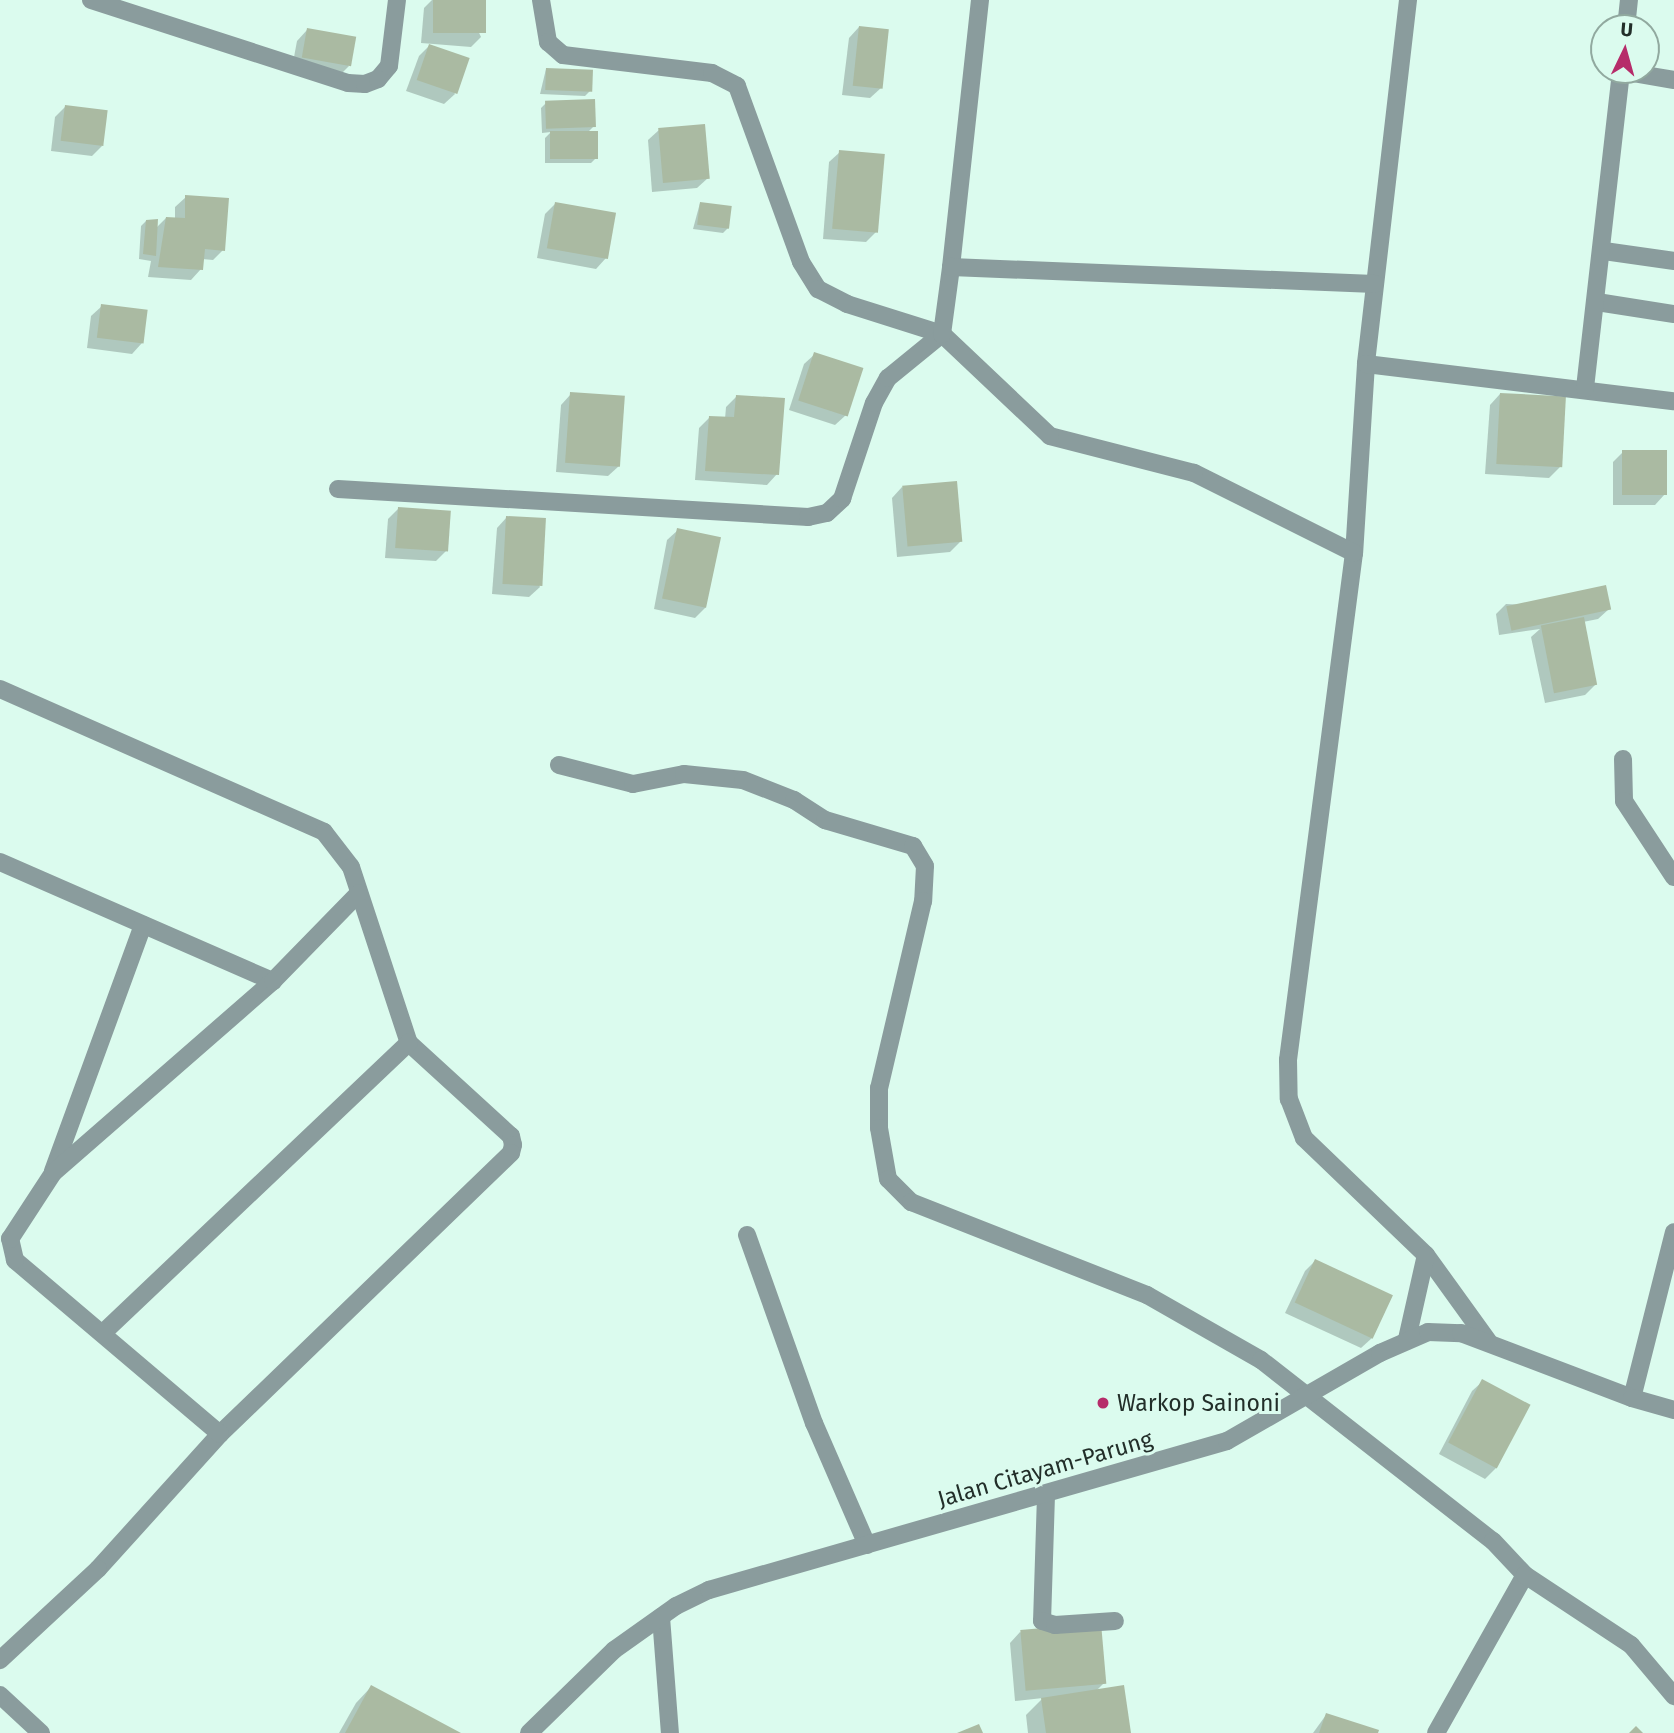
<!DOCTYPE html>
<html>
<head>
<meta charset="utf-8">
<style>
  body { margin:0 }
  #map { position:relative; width:1674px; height:1733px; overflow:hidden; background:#dbfbee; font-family:"Fira Sans",sans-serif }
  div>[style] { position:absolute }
  .shadow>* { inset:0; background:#0003 }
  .building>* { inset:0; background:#aabaa2; transform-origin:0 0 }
  .minor>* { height:18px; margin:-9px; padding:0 9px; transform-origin:9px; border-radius:9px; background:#8a9c9d }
  .tertiary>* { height:18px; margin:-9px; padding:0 9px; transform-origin:9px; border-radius:9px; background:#8a9c9d }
  .dots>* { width:19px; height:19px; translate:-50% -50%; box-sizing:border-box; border:4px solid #dbfbee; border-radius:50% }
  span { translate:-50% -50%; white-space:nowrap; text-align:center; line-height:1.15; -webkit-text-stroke:6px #dbfbee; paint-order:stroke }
  .poi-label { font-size:23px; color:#222e29 }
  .left { translate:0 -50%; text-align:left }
  .street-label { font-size:23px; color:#222e29 }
  .north { position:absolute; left:1590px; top:14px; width:70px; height:70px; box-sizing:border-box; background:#dbfbee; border:2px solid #91a99f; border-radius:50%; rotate:5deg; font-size:19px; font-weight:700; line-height:28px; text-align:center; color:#222e29 }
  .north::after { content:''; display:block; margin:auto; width:24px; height:32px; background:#b62c6a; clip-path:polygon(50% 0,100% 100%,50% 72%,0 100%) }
</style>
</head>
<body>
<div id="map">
  <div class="shadow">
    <div style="clip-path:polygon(432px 0,464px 0,481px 37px,471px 47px,421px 43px,424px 8px)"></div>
    <div style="clip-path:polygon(859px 27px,881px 88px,870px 98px,842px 95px,849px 38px)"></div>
    <div style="clip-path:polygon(307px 30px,349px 66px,339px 76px,292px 68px,297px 41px)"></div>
    <div style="clip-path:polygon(429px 46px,455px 94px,444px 104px,406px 91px,419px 56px)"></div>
    <div style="clip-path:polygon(546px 69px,590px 91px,585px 96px,540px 94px)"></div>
    <div style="clip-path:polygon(546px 103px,594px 126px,587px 133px,596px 158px,591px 163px,545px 163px,545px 138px,551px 132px,542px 133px,541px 108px)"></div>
    <div style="clip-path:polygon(65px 107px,102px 146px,92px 156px,51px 151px,55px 117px)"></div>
    <div style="clip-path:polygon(659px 130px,708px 178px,697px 188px,652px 192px,648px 140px)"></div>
    <div style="clip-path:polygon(840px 152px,876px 232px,866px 242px,823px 239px,829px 162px)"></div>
    <div style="clip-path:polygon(186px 197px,223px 250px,213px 260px,202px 259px,201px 269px,191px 280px,148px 277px,151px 261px,139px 259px,141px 226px,146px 221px,155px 229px,166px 218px,175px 219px,175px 207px)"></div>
    <div style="clip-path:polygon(700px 203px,728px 228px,723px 233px,693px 229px)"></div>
    <div style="clip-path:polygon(555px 204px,606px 258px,596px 269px,537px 258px,545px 214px)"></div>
    <div style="clip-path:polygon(102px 306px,142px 343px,132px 354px,87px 348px,91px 316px)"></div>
    <div style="clip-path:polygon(815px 354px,846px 415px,835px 425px,789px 410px,804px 364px)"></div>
    <div style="clip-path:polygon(571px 394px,619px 466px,608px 476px,556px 472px,561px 405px)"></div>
    <div style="clip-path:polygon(1500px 394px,1560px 467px,1549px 478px,1485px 474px,1490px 405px)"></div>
    <div style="clip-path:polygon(736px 397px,777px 474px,767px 485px,695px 480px,699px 428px,709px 418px,725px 419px,726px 407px)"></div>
    <div style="clip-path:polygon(1623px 452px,1665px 494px,1655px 505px,1613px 505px,1613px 462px)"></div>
    <div style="clip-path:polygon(902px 487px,960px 542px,950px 552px,897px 557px,892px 498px)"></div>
    <div style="clip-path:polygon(399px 508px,446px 551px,436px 561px,385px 558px,388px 519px)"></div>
    <div style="clip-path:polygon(507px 517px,540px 587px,529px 597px,492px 594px,497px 528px)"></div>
    <div style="clip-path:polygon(678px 530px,706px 607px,695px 618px,654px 609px,667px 540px)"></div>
    <div style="clip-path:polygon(1506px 604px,1609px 609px,1598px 619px,1583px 622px,1595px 685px,1585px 695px,1545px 703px,1531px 637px,1540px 629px,1499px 635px,1496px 614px)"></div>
    <div style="clip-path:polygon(1315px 1261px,1372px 1338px,1361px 1348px,1285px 1313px,1305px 1271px)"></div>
    <div style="clip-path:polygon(1483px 1381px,1496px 1468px,1485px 1479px,1439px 1454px,1472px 1391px)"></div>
    <div style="clip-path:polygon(1020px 1632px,1104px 1683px,1096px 1691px,1129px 1733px,1028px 1733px,1026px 1715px,1043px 1698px,1015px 1701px,1010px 1643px)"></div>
    <div style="clip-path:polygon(371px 1687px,457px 1733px,339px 1733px,356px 1703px)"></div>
    <div style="clip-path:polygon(1326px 1715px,1376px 1733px,1313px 1733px)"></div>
  </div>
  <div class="building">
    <div style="left:433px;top:0;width:53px;height:33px"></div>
    <div style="left:859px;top:26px;width:30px;height:60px;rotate:6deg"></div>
    <div style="left:307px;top:28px;width:50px;height:30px;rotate:10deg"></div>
    <div style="left:429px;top:44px;width:43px;height:38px;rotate:19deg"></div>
    <div style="left:546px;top:68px;width:47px;height:22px;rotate:2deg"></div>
    <div style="left:595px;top:99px;width:28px;height:50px;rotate:88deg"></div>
    <div style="left:65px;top:105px;width:43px;height:36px;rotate:7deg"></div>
    <div style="left:705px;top:124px;width:55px;height:47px;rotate:85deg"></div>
    <div style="left:598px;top:131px;width:28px;height:48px;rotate:90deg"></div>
    <div style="left:839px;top:150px;width:46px;height:79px;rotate:5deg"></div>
    <div style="clip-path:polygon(185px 195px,229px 198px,225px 251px,205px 249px,203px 270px,158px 267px,166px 217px,185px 218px)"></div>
    <div style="left:555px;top:202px;width:62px;height:47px;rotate:10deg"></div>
    <div style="left:700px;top:202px;width:32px;height:23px;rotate:7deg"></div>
    <div style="clip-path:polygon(158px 219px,156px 256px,143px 254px,146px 220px)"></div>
    <div style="left:101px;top:304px;width:47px;height:34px;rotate:7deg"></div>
    <div style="left:814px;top:352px;width:52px;height:51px;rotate:18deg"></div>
    <div style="left:570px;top:392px;width:55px;height:71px;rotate:4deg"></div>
    <div style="left:1500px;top:393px;width:66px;height:71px;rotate:3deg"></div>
    <div style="clip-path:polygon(736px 395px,785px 398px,779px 475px,705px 471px,709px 416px,734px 417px)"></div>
    <div style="left:1622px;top:450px;width:45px;height:45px"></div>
    <div style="left:957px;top:481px;width:61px;height:55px;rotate:85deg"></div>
    <div style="left:398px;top:507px;width:53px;height:41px;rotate:4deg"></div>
    <div style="left:506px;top:516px;width:40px;height:68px;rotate:3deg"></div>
    <div style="left:677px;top:528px;width:45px;height:72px;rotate:12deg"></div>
    <div style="left:1606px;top:585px;width:25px;height:102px;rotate:78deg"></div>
    <div style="left:1584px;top:617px;width:69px;height:44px;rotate:79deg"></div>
    <div style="left:1315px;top:1259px;width:86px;height:48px;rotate:25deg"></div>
    <div style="left:1482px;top:1379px;width:55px;height:72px;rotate:28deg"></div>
    <div style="left:1101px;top:1623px;width:61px;height:81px;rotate:85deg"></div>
    <div style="clip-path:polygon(371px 1685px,461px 1733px,345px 1733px)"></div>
    <div style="clip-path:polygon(1124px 1685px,1131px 1733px,1046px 1733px,1041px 1698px)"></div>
    <div style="clip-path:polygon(1326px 1713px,1379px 1730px,1378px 1733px,1319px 1733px)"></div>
    <div style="clip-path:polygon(979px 1724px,983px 1733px,957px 1733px)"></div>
    <div style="clip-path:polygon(1636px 1726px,1643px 1733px,1629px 1733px)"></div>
  </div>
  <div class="minor">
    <div style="left:91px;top:0;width:270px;rotate:17.9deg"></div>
    <div style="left:348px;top:83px;width:17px;rotate:3deg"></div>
    <div style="left:365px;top:84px;width:14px;rotate:-21deg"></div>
    <div style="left:378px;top:79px;width:17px;rotate:-50deg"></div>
    <div style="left:389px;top:66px;width:66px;rotate:-83.1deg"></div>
    <div style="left:541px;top:0;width:43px;rotate:80.5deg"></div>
    <div style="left:548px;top:42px;width:20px;rotate:41deg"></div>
    <div style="left:563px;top:55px;width:150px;rotate:6.9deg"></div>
    <div style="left:712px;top:73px;width:28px;rotate:27deg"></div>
    <div style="left:737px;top:86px;width:187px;rotate:70deg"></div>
    <div style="left:801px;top:262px;width:32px;rotate:58deg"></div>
    <div style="left:818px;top:289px;width:33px;rotate:27deg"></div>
    <div style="left:847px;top:304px;width:100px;rotate:17.5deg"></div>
    <div style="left:1408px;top:0;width:366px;rotate:96.6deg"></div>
    <div style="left:1366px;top:364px;width:189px;rotate:93.6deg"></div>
    <div style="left:1354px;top:553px;width:511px;rotate:97.42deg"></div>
    <div style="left:1288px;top:1060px;width:39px;rotate:89deg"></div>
    <div style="left:1289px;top:1099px;width:42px;rotate:69deg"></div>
    <div style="left:1304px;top:1138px;width:169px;rotate:43.8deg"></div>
    <div style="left:1426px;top:1255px;width:106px;rotate:54.2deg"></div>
    <div style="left:1626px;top:28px;width:28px;rotate:-84deg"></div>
    <div style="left:1621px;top:71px;width:54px;rotate:9.6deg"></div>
    <div style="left:1604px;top:251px;width:71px;rotate:8.1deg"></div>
    <div style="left:951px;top:267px;width:269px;rotate:-83.8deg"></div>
    <div style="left:1597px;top:302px;width:78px;rotate:8.9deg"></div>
    <div style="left:1366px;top:364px;width:310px;rotate:6.9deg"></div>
    <div style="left:1585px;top:388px;width:320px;rotate:-83.5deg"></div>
    <div style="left:338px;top:489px;width:471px;rotate:3.4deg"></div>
    <div style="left:808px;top:517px;width:19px;rotate:-12deg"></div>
    <div style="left:827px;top:513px;width:21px;rotate:-43deg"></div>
    <div style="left:842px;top:499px;width:101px;rotate:-71.6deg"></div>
    <div style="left:874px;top:403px;width:29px;rotate:-61deg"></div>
    <div style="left:888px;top:378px;width:70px;rotate:-39.2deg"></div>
    <div style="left:1354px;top:553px;width:179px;rotate:-153.4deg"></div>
    <div style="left:1194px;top:473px;width:149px;rotate:-165.6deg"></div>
    <div style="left:1050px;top:436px;width:149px;rotate:-136.6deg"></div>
    <div style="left:942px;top:334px;width:68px;rotate:-82.3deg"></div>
    <div style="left:951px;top:267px;width:424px;rotate:2.3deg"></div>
    <div style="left:0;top:689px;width:354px;rotate:23.8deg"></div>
    <div style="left:324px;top:832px;width:44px;rotate:52.4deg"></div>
    <div style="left:351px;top:867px;width:185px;rotate:71.8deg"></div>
    <div style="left:409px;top:1043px;width:138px;rotate:42.4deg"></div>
    <div style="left:511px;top:1136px;width:9px;rotate:77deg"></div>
    <div style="left:513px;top:1145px;width:8px;rotate:104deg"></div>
    <div style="left:511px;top:1153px;width:405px;rotate:136deg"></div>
    <div style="left:220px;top:1434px;width:182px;rotate:132.1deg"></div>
    <div style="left:98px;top:1569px;width:134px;rotate:137.1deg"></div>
    <div style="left:1623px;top:759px;width:42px;rotate:88.6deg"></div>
    <div style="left:1624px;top:801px;width:91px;rotate:56.7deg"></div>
    <div style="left:559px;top:765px;width:76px;rotate:14.4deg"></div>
    <div style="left:633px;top:784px;width:52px;rotate:-11.1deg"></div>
    <div style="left:684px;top:774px;width:59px;rotate:5.8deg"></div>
    <div style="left:743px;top:780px;width:55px;rotate:21.4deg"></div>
    <div style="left:794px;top:800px;width:37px;rotate:33deg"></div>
    <div style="left:825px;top:820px;width:92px;rotate:16.5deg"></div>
    <div style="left:913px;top:846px;width:23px;rotate:59deg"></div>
    <div style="left:925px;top:866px;width:35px;rotate:93deg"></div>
    <div style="left:923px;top:901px;width:192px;rotate:103.2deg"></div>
    <div style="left:879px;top:1088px;width:40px;rotate:90deg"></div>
    <div style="left:879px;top:1128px;width:52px;rotate:80deg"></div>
    <div style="left:888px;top:1179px;width:33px;rotate:45deg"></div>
    <div style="left:911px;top:1202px;width:254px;rotate:21.5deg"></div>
    <div style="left:1147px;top:1295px;width:131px;rotate:29.7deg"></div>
    <div style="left:1261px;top:1360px;width:294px;rotate:38deg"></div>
    <div style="left:1493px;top:1541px;width:47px;rotate:46.7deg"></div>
    <div style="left:1525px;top:1575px;width:181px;rotate:119.4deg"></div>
    <div style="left:0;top:862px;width:298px;rotate:23.6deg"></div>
    <div style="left:53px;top:1171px;width:262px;rotate:-69.9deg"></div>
    <div style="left:747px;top:1235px;width:200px;rotate:70.4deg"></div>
    <div style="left:814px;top:1423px;width:133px;rotate:66.5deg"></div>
    <div style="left:105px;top:1331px;width:419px;rotate:-43.5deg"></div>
    <div style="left:1407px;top:1339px;width:86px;rotate:-77.3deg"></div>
    <div style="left:1632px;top:1398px;width:171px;rotate:-75.8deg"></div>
    <div style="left:220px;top:1434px;width:269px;rotate:-139.7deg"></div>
    <div style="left:15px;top:1260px;width:22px;rotate:-103deg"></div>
    <div style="left:10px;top:1239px;width:79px;rotate:-56.9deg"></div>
    <div style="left:53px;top:1173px;width:292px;rotate:-41.1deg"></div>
    <div style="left:273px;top:981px;width:123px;rotate:-45.7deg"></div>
    <div style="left:1046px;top:1495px;width:126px;rotate:91.8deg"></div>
    <div style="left:1042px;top:1621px;width:14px;rotate:17deg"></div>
    <div style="left:1055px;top:1625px;width:60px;rotate:-3.8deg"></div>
    <div style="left:1525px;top:1575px;width:127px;rotate:33.4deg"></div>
    <div style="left:1631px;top:1645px;width:67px;rotate:49.9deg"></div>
    <div style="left:661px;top:1617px;width:116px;rotate:85.6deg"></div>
  </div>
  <div class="tertiary">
    <div style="left:0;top:1695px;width:56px;rotate:42.8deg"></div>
    <div style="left:529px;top:1733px;width:119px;rotate:-44.3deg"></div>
    <div style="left:614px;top:1650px;width:76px;rotate:-35.4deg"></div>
    <div style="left:676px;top:1606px;width:37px;rotate:-26deg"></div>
    <div style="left:709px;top:1590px;width:539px;rotate:-16.05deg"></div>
    <div style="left:1227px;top:1441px;width:177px;rotate:-29.9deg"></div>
    <div style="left:1380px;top:1353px;width:52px;rotate:-23.6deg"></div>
    <div style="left:1428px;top:1332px;width:33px;rotate:2deg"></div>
    <div style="left:1461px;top:1333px;width:183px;rotate:20.8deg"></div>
    <div style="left:1632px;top:1398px;width:44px;rotate:15.9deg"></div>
  </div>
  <div class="dots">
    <div style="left:1103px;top:1403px;background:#b62c6a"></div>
  </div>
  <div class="poi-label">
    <span class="left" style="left:1117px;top:1403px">Warkop Sainoni</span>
  </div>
  <div class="street-label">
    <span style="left:1045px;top:1469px;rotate:-16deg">Jalan Citayam-Parung</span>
  </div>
  <div class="north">U</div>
</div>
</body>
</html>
